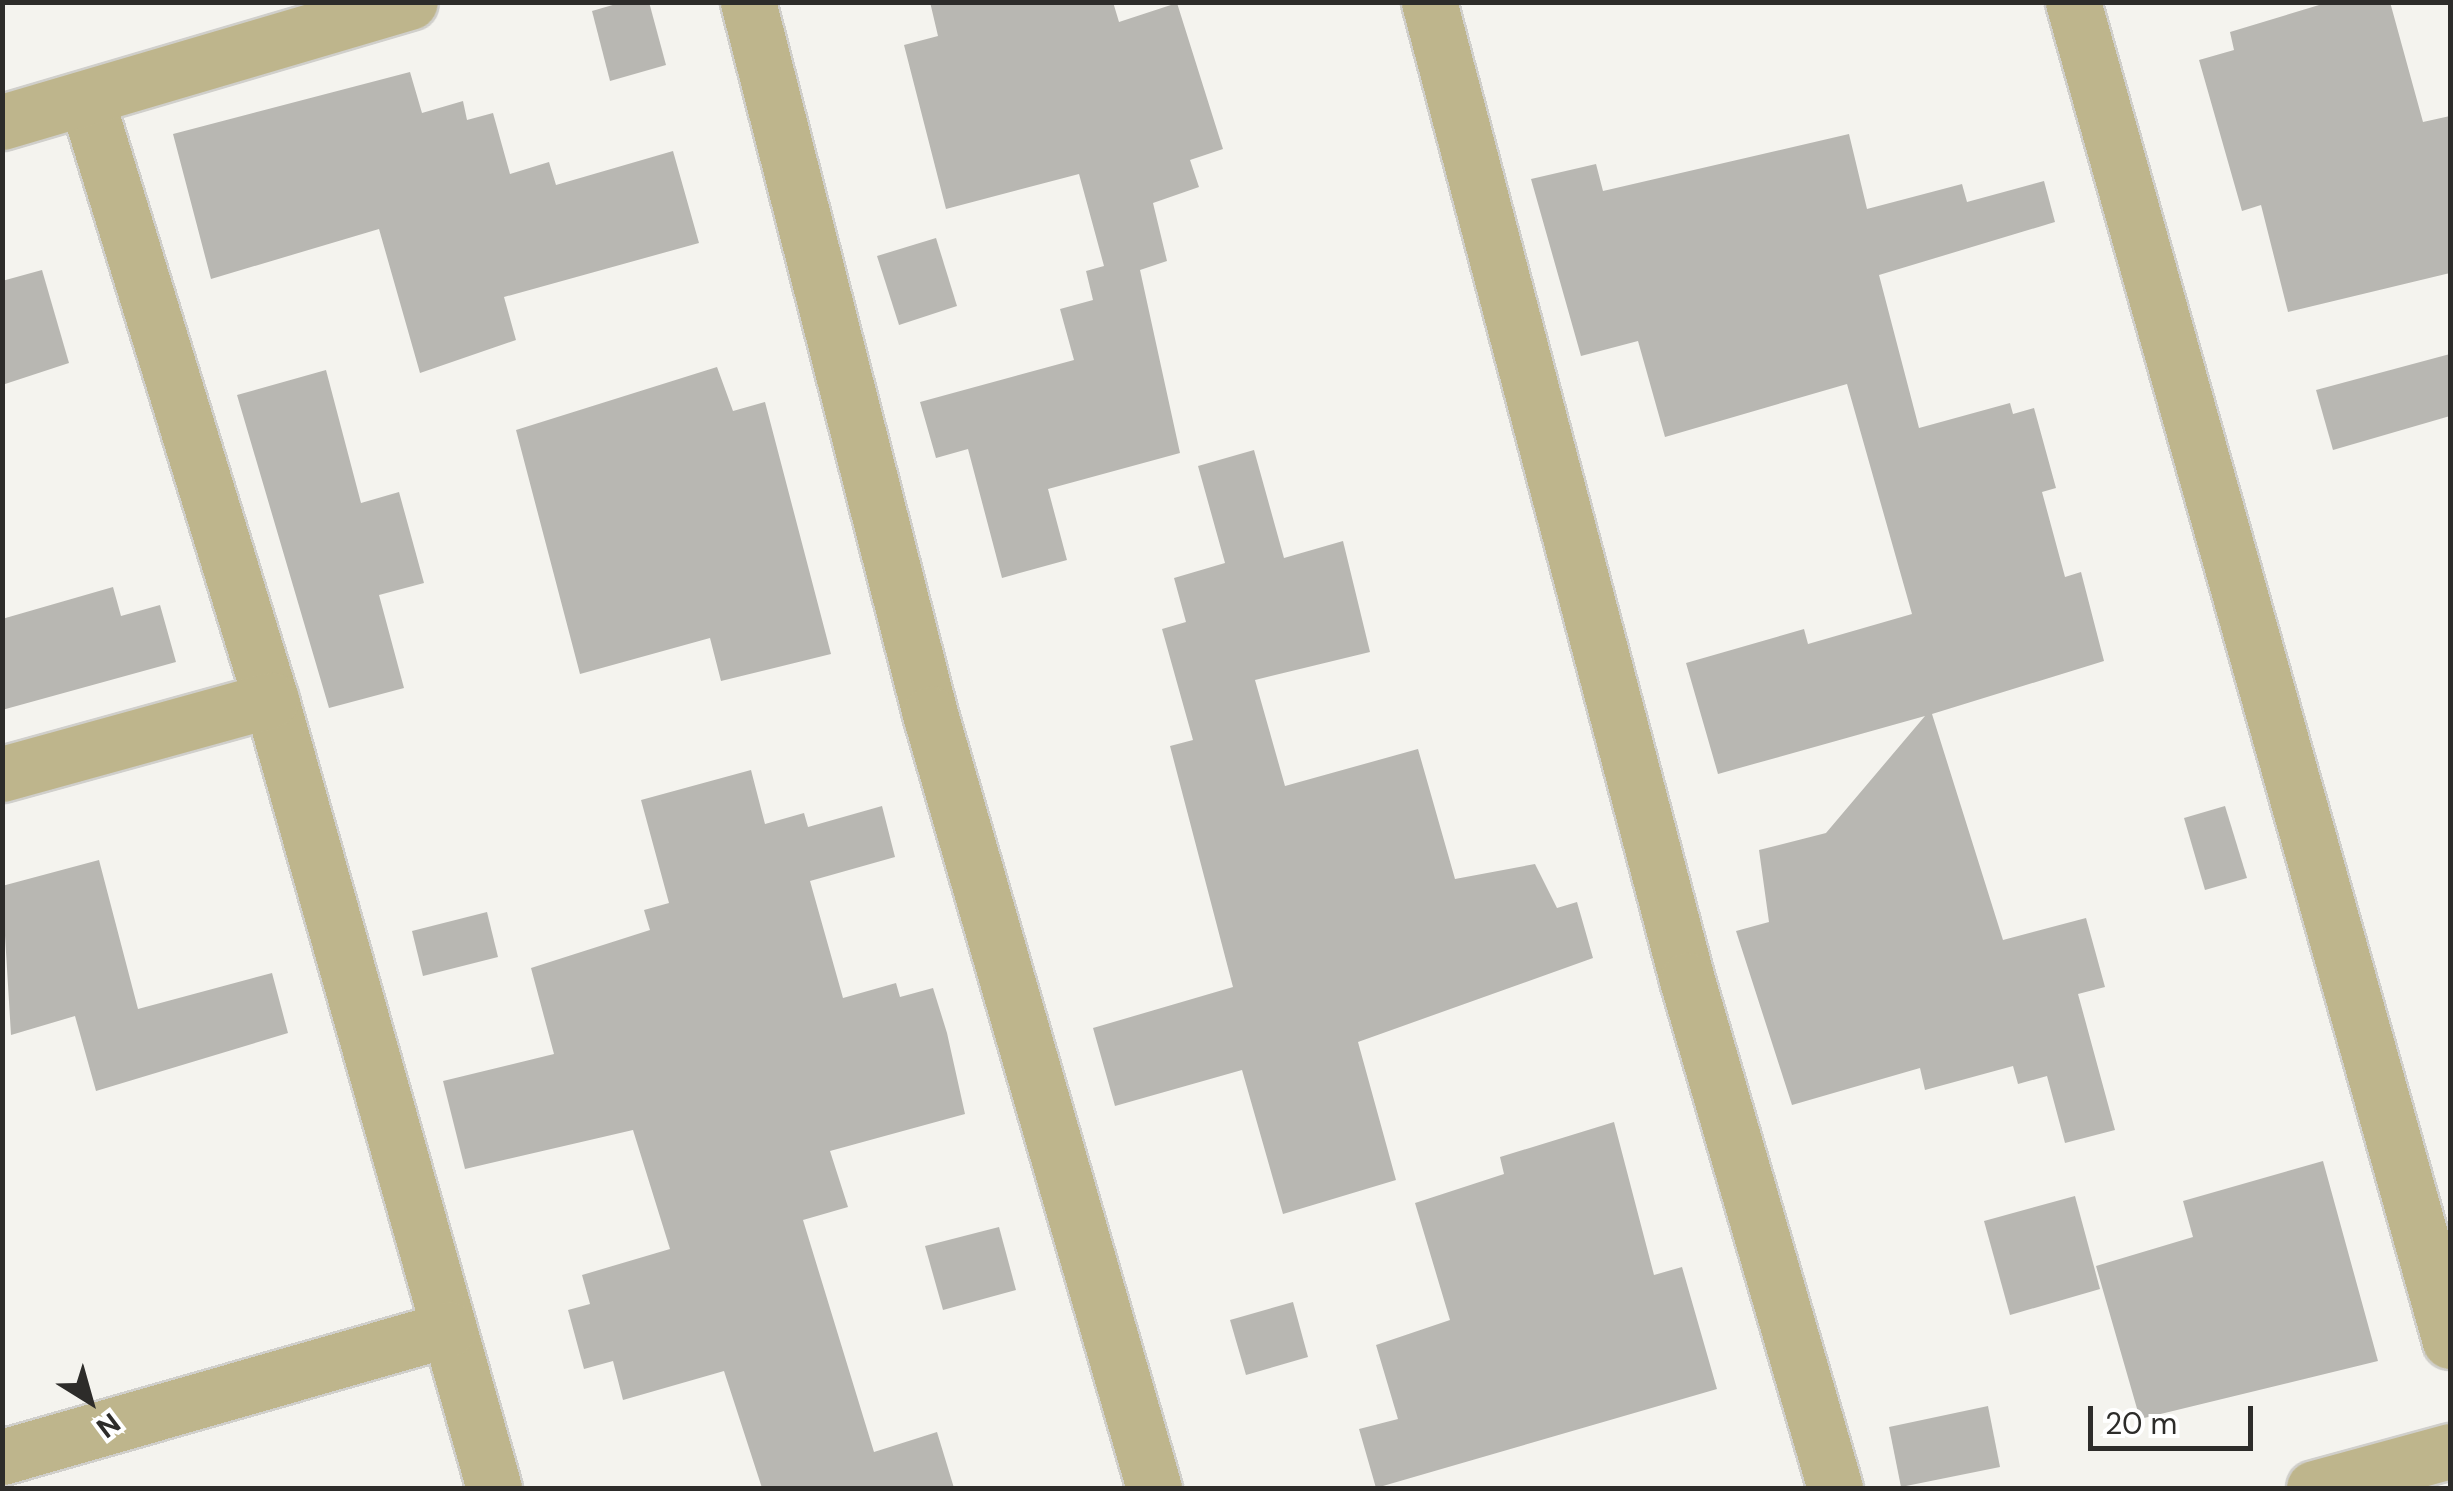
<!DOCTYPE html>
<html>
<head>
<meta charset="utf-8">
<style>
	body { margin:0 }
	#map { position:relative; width:2453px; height:1491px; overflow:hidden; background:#f4f3ee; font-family:"DM Sans",sans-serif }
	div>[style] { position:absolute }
	.building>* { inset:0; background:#b8b7b2 }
	.roads { filter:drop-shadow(2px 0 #d0cfcb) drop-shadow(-2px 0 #d0cfcb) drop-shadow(0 2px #d0cfcb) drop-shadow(0 -2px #d0cfcb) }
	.street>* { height:55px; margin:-27.5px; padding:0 27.5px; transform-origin:27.5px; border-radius:27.5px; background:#beb58c }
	span { translate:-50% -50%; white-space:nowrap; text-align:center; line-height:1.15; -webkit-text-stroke:9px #fff; paint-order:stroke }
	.frame { position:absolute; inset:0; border:5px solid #2d2c2a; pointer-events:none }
	.north { position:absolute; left:40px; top:1351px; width:100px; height:100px; -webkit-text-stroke:8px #fff; paint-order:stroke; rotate:143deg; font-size:28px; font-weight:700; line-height:40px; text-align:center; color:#2d2c2a }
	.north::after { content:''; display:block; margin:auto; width:35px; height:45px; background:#2d2c2a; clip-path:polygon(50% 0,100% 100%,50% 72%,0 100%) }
	.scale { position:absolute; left:2088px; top:1406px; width:165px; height:45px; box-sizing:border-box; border:5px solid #2d2c2a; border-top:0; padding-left:12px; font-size:30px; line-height:35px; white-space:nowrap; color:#2d2c2a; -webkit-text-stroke:8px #fff; paint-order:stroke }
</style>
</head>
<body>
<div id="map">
	<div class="building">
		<div style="clip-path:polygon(623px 2px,649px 2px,666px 65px,610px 81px,592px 11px)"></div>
		<div style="clip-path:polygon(930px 2px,1113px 2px,1119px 22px,1177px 3px,1223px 149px,1190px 160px,1199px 187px,1153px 203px,1167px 261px,1140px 270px,1180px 453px,1048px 489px,1067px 560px,1002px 578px,968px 449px,936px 458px,920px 402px,1074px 360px,1060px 309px,1093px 300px,1086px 271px,1104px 266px,1079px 174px,946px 209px,904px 45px,938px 36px)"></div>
		<div style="clip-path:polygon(2329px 2px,2390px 2px,2423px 122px,2450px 116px,2450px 273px,2288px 312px,2261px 205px,2242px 211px,2199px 60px,2234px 50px,2230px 32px)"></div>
		<div style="clip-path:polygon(410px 72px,422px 113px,463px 101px,467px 120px,493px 113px,510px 174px,549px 162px,556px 185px,673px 151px,699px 243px,504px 297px,516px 340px,420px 373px,379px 229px,211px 279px,173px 134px)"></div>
		<div style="clip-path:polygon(1849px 134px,1867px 209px,1962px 184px,1967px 202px,2044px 181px,2055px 222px,1879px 275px,1919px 428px,2010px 403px,2013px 414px,2034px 408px,2056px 488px,2042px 492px,2065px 577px,2081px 572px,2104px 661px,1932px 714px,2003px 940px,2086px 918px,2105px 987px,2078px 994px,2115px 1130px,2065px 1143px,2047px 1076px,2018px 1084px,2013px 1066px,1925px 1090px,1920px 1068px,1792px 1105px,1736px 931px,1769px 922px,1759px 850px,1826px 833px,1925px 716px,1718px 774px,1686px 663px,1804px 629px,1808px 644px,1912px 614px,1847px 384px,1665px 437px,1638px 341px,1581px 356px,1531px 179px,1596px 164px,1603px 191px)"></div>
		<div style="clip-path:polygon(936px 238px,957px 306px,899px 325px,877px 256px)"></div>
		<div style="clip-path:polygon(42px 270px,69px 363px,2px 385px,2px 281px)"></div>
		<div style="clip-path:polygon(2450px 354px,2450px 416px,2333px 450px,2316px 390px)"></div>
		<div style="clip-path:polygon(717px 367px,733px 411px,765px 402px,831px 654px,721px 681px,710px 638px,580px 674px,516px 430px)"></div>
		<div style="clip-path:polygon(326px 370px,361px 503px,399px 492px,424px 583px,379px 595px,404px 688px,329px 708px,237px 395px)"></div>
		<div style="clip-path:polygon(1254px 450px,1284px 558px,1343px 541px,1370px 652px,1255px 680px,1285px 786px,1418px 749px,1455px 879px,1535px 864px,1557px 908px,1577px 902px,1593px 958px,1358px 1042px,1396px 1180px,1283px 1214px,1242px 1070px,1115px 1106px,1093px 1028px,1233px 987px,1170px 746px,1193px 740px,1162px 629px,1186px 622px,1174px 578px,1225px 563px,1198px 466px)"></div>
		<div style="clip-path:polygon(113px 587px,121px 616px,160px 605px,176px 662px,2px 710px,2px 619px)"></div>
		<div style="clip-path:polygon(751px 770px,765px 824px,804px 813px,808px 827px,882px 806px,895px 857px,810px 881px,843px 998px,896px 983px,900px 997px,933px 988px,947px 1033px,965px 1114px,830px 1151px,848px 1207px,803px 1220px,874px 1452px,937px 1432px,954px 1488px,762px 1488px,724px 1371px,623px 1400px,613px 1361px,584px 1369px,568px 1310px,590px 1304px,582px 1275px,670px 1249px,633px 1130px,465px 1169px,443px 1081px,554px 1054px,531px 968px,650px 930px,644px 910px,669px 903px,641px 800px)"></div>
		<div style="clip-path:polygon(2225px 806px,2247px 878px,2205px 890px,2184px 818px)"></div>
		<div style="clip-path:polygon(99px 860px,138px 1009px,272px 973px,288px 1033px,96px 1091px,75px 1016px,11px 1035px,2px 886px)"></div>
		<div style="clip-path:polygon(487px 912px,498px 957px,423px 976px,412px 931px)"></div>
		<div style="clip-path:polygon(1614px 1122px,1654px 1275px,1682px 1267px,1717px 1389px,1376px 1488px,1359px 1429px,1398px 1419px,1376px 1345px,1450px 1320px,1415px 1203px,1504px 1174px,1500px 1157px)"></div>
		<div style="clip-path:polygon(2323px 1161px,2378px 1361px,2140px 1419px,2096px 1266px,2193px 1237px,2183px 1201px)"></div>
		<div style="clip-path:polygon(2075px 1196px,2100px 1289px,2010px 1315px,1984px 1221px)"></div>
		<div style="clip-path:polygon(999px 1227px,1016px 1290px,943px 1310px,925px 1246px)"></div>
		<div style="clip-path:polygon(1293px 1302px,1308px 1357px,1246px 1375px,1230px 1320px)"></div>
		<div style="clip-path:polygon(1988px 1406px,2000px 1467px,1901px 1487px,1889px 1427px)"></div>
	</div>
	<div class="roads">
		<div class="street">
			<div style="left:748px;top:2px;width:735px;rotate:75.66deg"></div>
			<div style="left:930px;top:714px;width:806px;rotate:73.86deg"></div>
			<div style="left:1429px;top:2px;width:1011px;rotate:75.22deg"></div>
			<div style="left:1687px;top:980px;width:529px;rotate:73.76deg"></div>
			<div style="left:2073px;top:2px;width:1391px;rotate:74.28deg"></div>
			<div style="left:86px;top:98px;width:630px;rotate:72.92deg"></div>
			<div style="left:271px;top:700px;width:819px;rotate:74.2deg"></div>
			<div style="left:2px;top:122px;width:425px;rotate:-16.4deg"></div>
			<div style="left:2px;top:774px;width:279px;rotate:-15.4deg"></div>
			<div style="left:2px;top:1457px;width:465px;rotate:-16deg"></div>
			<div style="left:2314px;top:1488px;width:141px;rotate:-15.2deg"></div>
		</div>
	</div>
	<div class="frame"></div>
	<div class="north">N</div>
	<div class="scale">20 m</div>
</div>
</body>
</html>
